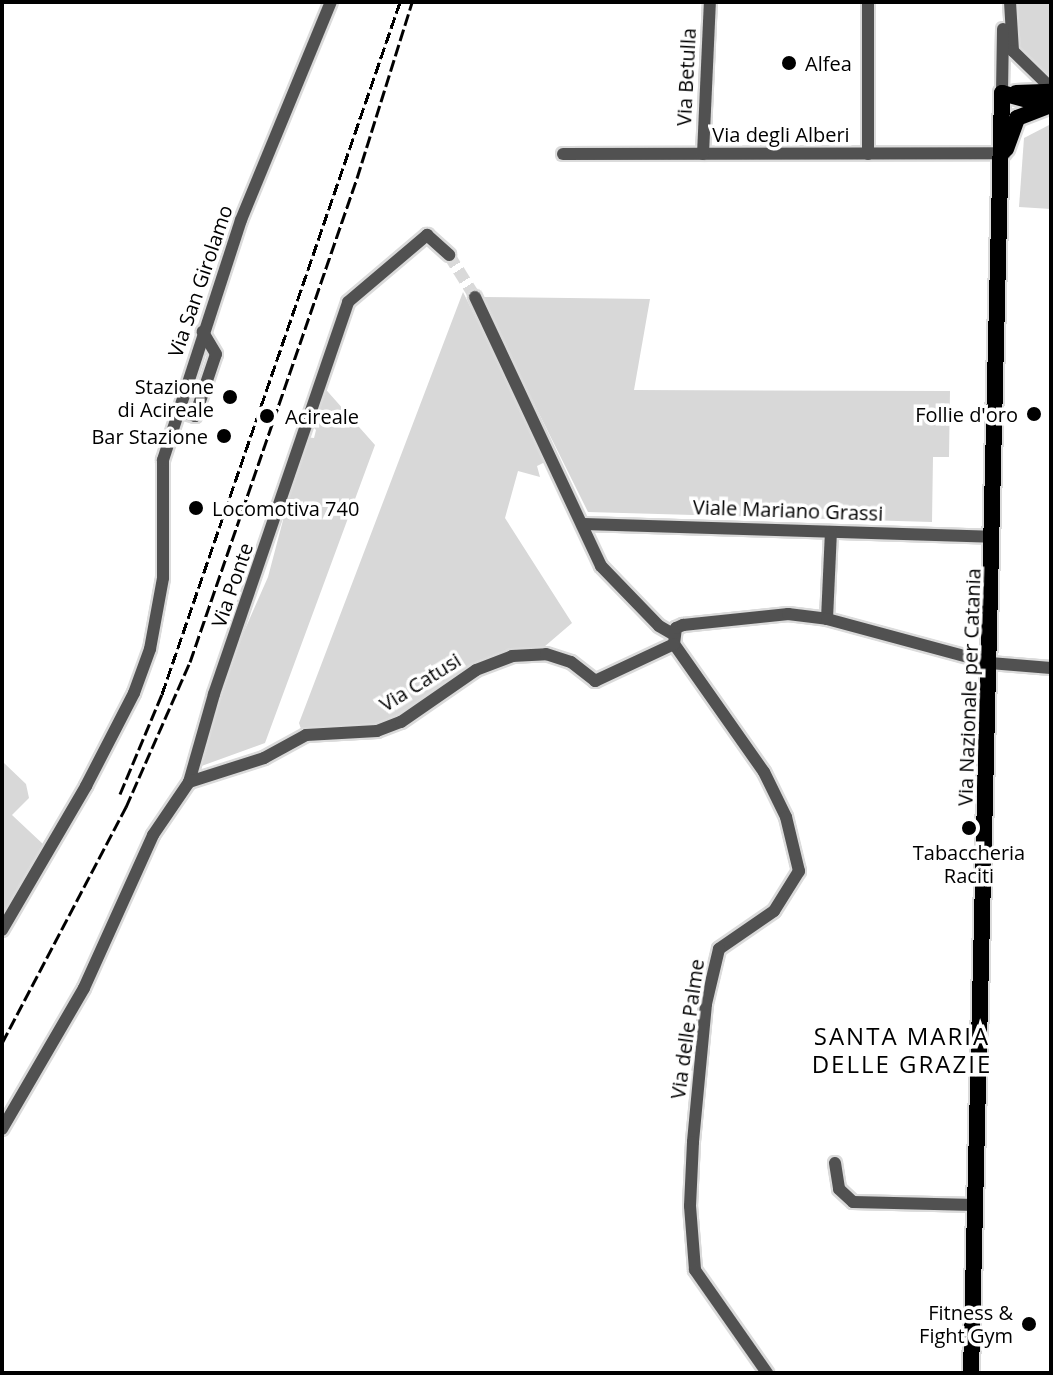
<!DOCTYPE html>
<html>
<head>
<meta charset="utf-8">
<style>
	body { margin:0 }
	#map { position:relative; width:1053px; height:1375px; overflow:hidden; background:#fff; font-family:"Open Sans",sans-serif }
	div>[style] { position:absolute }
	.green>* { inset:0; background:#d8d8d8 }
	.minor-tunnel>* { height:12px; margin-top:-6px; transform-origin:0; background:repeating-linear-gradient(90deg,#d9d9d9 0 12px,transparent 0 18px) }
	.roads { filter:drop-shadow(2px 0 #dbdbdb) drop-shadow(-2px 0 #dbdbdb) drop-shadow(0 2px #dbdbdb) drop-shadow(0 -2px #dbdbdb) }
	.minor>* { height:12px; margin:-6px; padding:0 6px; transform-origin:6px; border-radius:6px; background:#515151 }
	.major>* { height:16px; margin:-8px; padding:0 8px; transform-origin:8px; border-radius:8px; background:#000 }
	.rail>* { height:3px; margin-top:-1.5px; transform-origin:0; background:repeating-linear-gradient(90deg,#000 0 12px,transparent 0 16px) }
	.dots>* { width:22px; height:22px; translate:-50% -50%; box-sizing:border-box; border:4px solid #fff; border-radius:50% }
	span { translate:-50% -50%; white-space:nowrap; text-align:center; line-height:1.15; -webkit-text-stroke:7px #fff; paint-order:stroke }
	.poi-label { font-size:20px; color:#000 }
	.left { translate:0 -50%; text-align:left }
	.right { translate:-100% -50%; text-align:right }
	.street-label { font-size:20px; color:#000 }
	.quarter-label { font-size:24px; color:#000; letter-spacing:2px }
	.frame { position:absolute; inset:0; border:4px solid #000; pointer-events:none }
</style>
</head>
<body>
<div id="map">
	<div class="green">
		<div style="clip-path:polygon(1014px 2px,1051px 2px,1051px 81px,1020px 54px)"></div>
		<div style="clip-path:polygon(1051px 124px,1051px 209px,1019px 207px,1024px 138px)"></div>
		<div style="clip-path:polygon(463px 292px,547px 461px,537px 466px,540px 477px,518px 471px,505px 518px,572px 623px,544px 647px,510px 652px,387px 725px,302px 732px,299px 723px)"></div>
		<div style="clip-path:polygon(481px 297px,650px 299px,634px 390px,950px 391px,949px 457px,933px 457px,932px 522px,588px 512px)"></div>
		<div style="clip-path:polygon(321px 384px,375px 445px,265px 743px,196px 768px,216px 695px,268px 577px,305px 437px,314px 438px,316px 430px,308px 422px)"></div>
		<div style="clip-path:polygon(4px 763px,26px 784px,29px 798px,12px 815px,44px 845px,2px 916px)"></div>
	</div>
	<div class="minor-tunnel">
		<div style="left:449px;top:255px;width:49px;rotate:58.2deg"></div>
	</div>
	<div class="roads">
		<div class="minor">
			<div style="left:868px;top:2px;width:152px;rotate:90deg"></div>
			<div style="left:1010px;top:2px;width:49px;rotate:86.5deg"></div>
			<div style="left:1013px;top:51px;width:53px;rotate:44.2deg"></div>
			<div style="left:1002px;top:93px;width:64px;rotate:-89.1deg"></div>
			<div style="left:563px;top:154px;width:442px;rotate:-0.1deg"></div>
			<div style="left:703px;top:154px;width:152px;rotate:-87.4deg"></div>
			<div style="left:475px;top:297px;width:297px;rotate:64.9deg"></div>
			<div style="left:601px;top:566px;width:83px;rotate:46deg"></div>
			<div style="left:659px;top:626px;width:16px;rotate:30deg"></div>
			<div style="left:178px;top:411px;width:18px;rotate:16deg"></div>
			<div style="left:195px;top:416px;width:65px;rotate:-71.3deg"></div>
			<div style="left:216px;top:354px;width:26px;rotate:-121deg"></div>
			<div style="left:582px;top:524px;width:411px;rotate:1.8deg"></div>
			<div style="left:827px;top:619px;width:87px;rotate:-87.4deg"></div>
			<div style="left:674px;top:644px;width:156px;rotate:54.9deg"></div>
			<div style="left:764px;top:772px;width:50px;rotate:63.9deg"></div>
			<div style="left:786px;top:817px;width:56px;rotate:76.5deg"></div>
			<div style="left:799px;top:871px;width:47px;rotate:122deg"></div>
			<div style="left:774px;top:911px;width:67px;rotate:145.4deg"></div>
			<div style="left:719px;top:949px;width:57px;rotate:103.3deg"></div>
			<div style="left:706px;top:1004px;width:139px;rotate:95.4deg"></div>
			<div style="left:693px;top:1142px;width:64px;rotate:92.7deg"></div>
			<div style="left:690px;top:1206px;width:64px;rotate:85.5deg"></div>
			<div style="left:695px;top:1270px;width:126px;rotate:55deg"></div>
			<div style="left:674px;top:644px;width:16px;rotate:-83deg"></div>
			<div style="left:676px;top:628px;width:8px;rotate:-23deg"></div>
			<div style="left:683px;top:625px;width:106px;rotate:-6deg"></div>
			<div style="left:788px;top:614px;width:39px;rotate:7deg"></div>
			<div style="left:827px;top:619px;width:169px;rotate:15.1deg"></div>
			<div style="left:990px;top:663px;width:61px;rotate:4.7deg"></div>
			<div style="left:189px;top:782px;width:91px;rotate:-74.1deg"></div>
			<div style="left:214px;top:694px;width:414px;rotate:-71.1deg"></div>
			<div style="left:348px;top:302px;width:104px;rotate:-40.3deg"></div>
			<div style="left:427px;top:235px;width:30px;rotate:42deg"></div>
			<div style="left:2px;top:930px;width:167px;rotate:-59.7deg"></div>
			<div style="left:86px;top:786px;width:105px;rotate:-62.7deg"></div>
			<div style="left:134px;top:693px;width:47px;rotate:-70deg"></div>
			<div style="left:150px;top:649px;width:72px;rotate:-79.6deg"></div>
			<div style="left:163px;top:578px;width:118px;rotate:-90deg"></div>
			<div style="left:163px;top:460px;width:252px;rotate:-72deg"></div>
			<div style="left:241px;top:220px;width:236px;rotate:-67.6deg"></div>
			<div style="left:2px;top:1129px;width:163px;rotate:-59.8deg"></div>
			<div style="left:84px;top:988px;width:168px;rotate:-65.7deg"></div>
			<div style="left:153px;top:835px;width:64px;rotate:-55.8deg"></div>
			<div style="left:189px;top:782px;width:79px;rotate:-17.7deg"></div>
			<div style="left:264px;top:758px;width:48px;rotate:-28.7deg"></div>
			<div style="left:306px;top:735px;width:71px;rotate:-3.2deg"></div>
			<div style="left:377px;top:731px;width:26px;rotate:-21deg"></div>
			<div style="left:401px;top:722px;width:91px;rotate:-34.7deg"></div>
			<div style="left:476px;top:670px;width:39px;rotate:-21deg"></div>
			<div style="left:512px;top:656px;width:34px;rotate:-3deg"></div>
			<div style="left:546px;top:654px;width:26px;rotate:18deg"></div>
			<div style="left:571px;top:662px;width:31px;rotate:38deg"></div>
			<div style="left:595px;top:681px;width:87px;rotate:-25.1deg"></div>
			<div style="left:835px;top:1163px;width:26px;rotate:81deg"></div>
			<div style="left:839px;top:1189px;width:19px;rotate:43deg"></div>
			<div style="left:853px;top:1202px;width:122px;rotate:1.4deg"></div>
		</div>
		<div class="major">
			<div style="left:1002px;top:93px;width:41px;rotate:15.4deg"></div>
			<div style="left:1016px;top:93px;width:35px;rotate:-2deg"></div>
			<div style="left:1006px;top:149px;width:33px;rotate:-70deg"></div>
			<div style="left:1017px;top:118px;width:36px;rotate:-21deg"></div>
			<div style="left:971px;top:1373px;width:1280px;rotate:-88.61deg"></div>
		</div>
	</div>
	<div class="rail">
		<div style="left:120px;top:794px;width:108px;rotate:-67.2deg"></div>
		<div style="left:162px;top:694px;width:732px;rotate:-71.02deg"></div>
		<div style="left:2px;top:1043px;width:267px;rotate:-62.3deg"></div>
		<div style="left:126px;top:807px;width:158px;rotate:-66.2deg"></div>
		<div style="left:190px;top:662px;width:512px;rotate:-70.96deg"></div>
		<div style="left:357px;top:178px;width:184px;rotate:-72.6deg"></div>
	</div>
	<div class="dots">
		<div style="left:789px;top:63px;background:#000"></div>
		<div style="left:230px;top:397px;background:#000"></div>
		<div style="left:1034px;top:414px;background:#000"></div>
		<div style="left:267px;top:416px;background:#000"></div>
		<div style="left:224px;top:436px;background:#000"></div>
		<div style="left:196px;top:508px;background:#000"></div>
		<div style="left:969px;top:828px;background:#000"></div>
		<div style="left:1029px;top:1324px;background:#000"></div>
	</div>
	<div class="poi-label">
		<span class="left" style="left:805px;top:63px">Alfea</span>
		<span class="right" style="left:214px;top:398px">Stazione<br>di Acireale</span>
		<span class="right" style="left:1018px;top:414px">Follie d'oro</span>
		<span class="left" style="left:285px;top:416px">Acireale</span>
		<span class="right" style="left:208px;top:436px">Bar Stazione</span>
		<span class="left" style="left:212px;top:508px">Locomotiva 740</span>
		<span style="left:969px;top:864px">Tabaccheria<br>Raciti</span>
		<span class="right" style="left:1013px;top:1324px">Fitness &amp;<br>Fight Gym</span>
	</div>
	<div class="street-label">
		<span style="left:686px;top:77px;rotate:-87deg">Via Betulla</span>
		<span style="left:781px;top:134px">Via degli Alberi</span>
		<span style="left:200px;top:281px;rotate:-71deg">Via San Girolamo</span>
		<span style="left:788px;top:510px;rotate:2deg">Viale Mariano Grassi</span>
		<span style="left:232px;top:585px;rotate:-71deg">Via Ponte</span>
		<span style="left:420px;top:682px;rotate:-32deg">Via Catusi</span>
		<span style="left:969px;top:687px;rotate:-88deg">Via Nazionale per Catania</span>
		<span style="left:687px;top:1029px;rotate:-82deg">Via delle Palme</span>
	</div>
	<div class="quarter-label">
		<span style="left:902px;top:1050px">SANTA MARIA<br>DELLE GRAZIE</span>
	</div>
	<div class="frame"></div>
</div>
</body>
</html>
